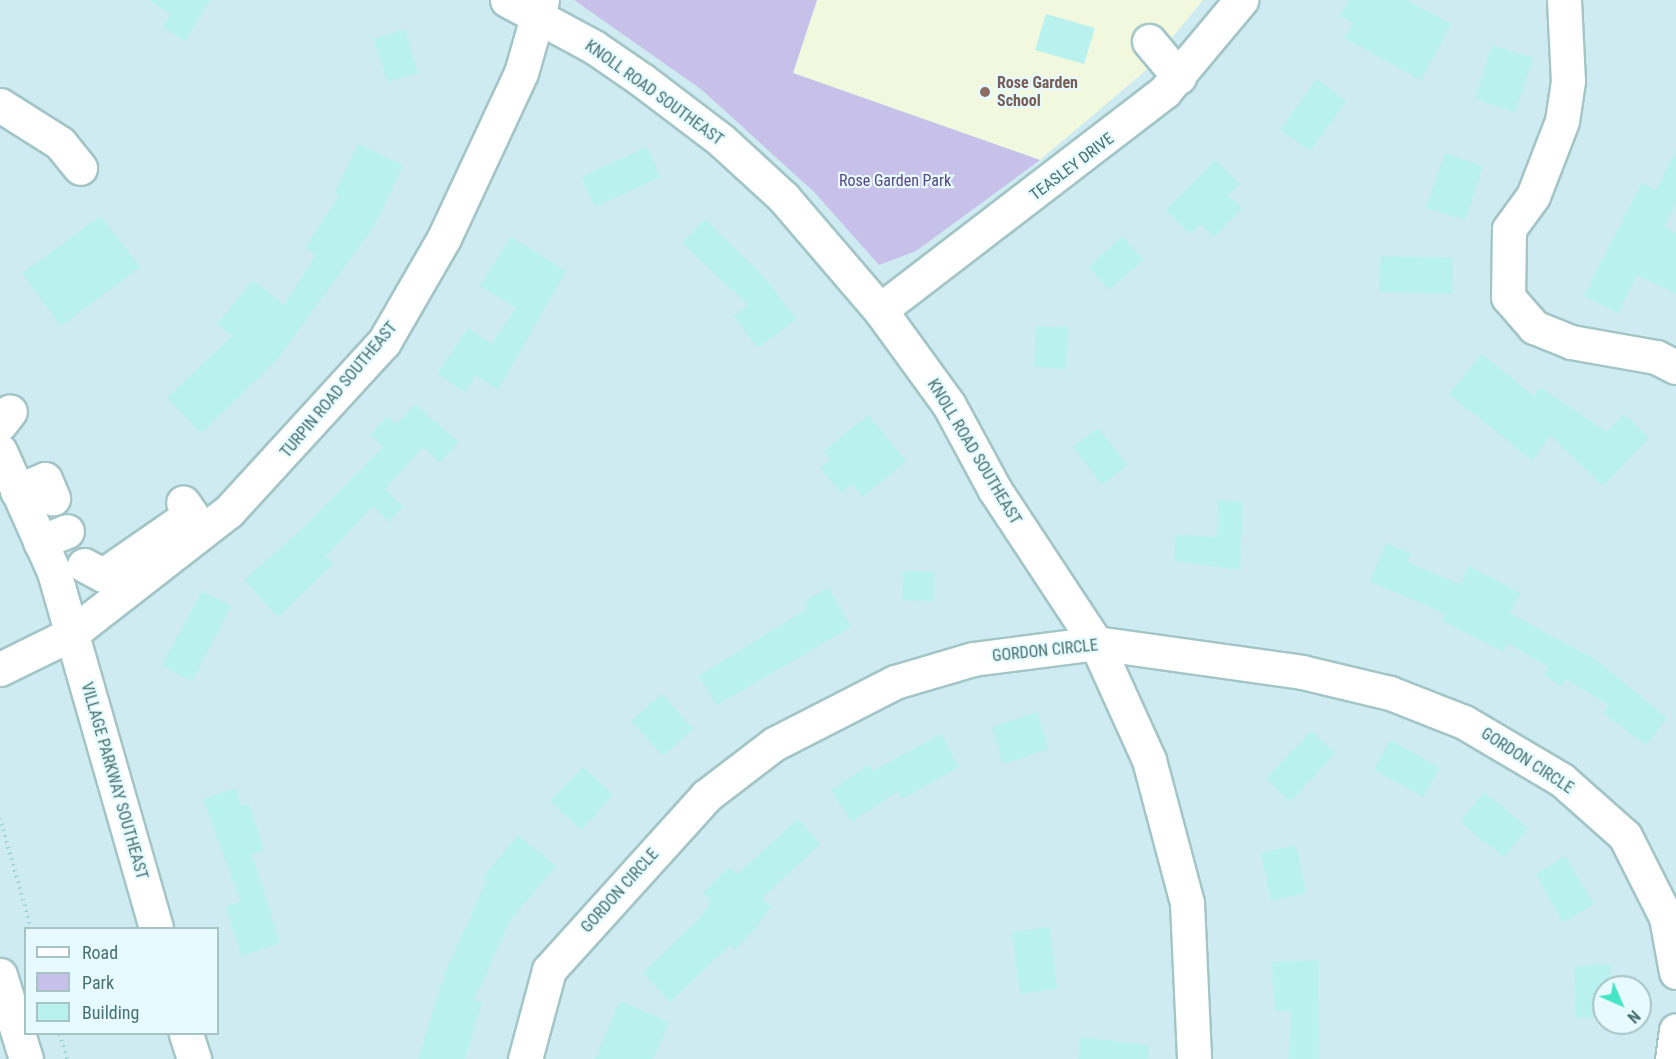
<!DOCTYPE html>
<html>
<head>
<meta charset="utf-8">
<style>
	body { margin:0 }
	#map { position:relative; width:1676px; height:1059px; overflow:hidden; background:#e1f7fc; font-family:"Roboto Condensed",sans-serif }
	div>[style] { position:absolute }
	.residential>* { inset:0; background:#cdebf0 }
	.education>* { inset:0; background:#f2f8de }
	.green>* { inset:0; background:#c7c0e9 }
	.building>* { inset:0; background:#b9f1ef }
	.path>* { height:4px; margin-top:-2px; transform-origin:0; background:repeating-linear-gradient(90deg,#9cd5d3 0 1.5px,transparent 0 6px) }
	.roads { filter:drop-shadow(2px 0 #a3c5c6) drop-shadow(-2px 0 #a3c5c6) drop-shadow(0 2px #a3c5c6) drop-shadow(0 -2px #a3c5c6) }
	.minor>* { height:33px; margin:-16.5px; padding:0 16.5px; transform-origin:16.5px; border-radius:16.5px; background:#fff }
	.dots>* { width:16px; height:16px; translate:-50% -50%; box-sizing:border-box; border:3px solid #e6faff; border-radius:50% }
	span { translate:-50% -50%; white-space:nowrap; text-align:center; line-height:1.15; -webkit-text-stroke:4.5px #e6faff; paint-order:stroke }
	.education-label { font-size:16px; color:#785e54; font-weight:700 }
	.left { translate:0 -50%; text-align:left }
	.street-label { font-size:16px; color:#48726f }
	.park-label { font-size:16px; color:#574684 }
	.legend { position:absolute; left:24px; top:927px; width:195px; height:108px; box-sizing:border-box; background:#e6faff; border:2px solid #a7c4c5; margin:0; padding:8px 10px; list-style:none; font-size:18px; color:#48726f }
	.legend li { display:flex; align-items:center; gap:12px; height:30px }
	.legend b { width:30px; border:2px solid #a7c4c5 }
	.north { position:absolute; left:1592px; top:975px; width:60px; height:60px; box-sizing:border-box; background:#e6faff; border:2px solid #a7c4c5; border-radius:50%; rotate:135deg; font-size:16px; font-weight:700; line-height:24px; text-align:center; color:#48726f }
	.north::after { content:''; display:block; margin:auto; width:21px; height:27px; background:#46e5c5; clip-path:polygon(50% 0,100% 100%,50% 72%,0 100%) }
</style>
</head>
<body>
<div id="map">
	<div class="residential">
		<div style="clip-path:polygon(evenodd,0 0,574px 0,702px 90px,814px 192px,879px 265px,793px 73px,817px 0,1676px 0,1676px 1059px,0 1059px,0 0,26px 928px,218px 928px,218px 1034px,26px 1034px,26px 928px,0 0,1604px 987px,1640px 987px,1640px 1023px,1604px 1023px,1604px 987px)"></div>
	</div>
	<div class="education">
		<div style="clip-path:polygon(817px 0,1203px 0,1145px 71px,1040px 160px,793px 73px)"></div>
	</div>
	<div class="green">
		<div style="clip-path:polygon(574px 0,817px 0,793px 73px,1040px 160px,916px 251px,879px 265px,814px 192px,702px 90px)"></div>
	</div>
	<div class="building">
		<div style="clip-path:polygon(148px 0,210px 0,185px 41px,162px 27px,171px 14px)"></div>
		<div style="clip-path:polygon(1349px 0,1407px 0,1451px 24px,1421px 80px,1344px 38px,1353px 23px,1340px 16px)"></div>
		<div style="clip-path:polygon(1046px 14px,1095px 28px,1084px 64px,1035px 50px)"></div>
		<div style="clip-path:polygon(405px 29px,418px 73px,387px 82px,374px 39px)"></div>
		<div style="clip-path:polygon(1492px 45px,1533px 58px,1515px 112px,1475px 99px)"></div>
		<div style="clip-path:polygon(1317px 79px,1346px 101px,1310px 151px,1280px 130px)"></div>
		<div style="clip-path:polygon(358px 144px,403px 165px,375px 225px,275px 362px,201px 433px,167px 398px,232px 336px,217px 324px,253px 280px,284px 305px,316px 255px,305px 248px,339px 196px,334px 194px)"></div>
		<div style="clip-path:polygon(647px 147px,660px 177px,595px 207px,581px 177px)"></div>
		<div style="clip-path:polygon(1676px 151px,1676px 203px,1664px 227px,1676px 233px,1676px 294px,1637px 275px,1618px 313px,1584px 296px,1641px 183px,1656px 190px)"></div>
		<div style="clip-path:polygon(1445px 153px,1483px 166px,1465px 220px,1426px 208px)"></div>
		<div style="clip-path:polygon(1215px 160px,1240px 184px,1228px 195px,1242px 208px,1214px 237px,1200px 224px,1190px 234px,1166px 210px)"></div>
		<div style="clip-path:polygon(101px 216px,140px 267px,61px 326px,22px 273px)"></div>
		<div style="clip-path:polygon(705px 219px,765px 278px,796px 319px,758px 348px,734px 316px,748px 305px,682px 243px)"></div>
		<div style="clip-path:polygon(1122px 236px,1143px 260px,1109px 290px,1089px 267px)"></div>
		<div style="clip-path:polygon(511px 237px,566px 271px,498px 390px,476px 375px,465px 392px,437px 374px,468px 328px,492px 344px,516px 308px,480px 286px)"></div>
		<div style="clip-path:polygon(1381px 256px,1453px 258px,1452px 294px,1379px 292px)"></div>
		<div style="clip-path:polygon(1036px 326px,1068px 327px,1066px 369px,1034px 367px)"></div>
		<div style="clip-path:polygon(1482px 354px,1534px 396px,1540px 387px,1607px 432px,1624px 414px,1649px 438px,1603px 486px,1550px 435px,1533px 461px,1449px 394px)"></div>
		<div style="clip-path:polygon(415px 404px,458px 442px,440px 463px,423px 447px,385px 489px,403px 507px,389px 522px,373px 506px,326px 556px,333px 564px,278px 617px,244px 580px,301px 530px,383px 447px,370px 435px,388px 416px,397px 424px)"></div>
		<div style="clip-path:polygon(868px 415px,906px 461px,863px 497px,852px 484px,841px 493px,820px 468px,831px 459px,824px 451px)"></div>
		<div style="clip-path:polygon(1098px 428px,1127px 465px,1102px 485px,1073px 447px)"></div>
		<div style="clip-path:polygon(1218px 500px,1243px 502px,1240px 570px,1174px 561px,1175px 535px,1217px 537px)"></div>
		<div style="clip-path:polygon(1386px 543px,1411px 554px,1407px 562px,1460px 584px,1469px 566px,1520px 593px,1510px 613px,1596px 660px,1667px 718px,1646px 745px,1603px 713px,1609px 705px,1566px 679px,1561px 686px,1544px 675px,1548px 667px,1508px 643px,1503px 652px,1441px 620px,1445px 613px,1370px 582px)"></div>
		<div style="clip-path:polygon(903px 571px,934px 572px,933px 601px,902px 600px)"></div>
		<div style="clip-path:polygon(829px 588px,851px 627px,717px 705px,699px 676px,808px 608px,804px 601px)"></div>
		<div style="clip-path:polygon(202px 591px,231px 606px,192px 681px,162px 665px)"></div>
		<div style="clip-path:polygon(662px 694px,693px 729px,663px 756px,631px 721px)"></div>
		<div style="clip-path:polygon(1037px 712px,1048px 749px,1003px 764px,992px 727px)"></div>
		<div style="clip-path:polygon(1311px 731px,1335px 753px,1290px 802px,1266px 779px)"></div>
		<div style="clip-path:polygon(941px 734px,959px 767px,902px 799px,898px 791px,851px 822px,831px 790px,869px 765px,873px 771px)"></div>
		<div style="clip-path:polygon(1390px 740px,1440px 768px,1423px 797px,1374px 770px)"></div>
		<div style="clip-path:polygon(583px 767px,613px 795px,581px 830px,550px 801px)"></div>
		<div style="clip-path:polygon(236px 788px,241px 806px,249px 804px,264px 850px,252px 854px,280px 943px,242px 956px,226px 907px,241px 902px,203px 799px)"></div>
		<div style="clip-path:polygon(1484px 792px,1528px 828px,1504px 857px,1460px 822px)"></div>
		<div style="clip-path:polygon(798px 819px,820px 844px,762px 898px,771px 907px,753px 931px,735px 950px,730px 945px,670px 1002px,643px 973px,701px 917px,711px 900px,703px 893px,729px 867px,737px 874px)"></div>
		<div style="clip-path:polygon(518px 835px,556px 866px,511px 919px,474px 1000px,482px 1002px,465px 1059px,418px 1059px,446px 970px,487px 880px,483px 877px)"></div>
		<div style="clip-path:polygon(1296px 845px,1306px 893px,1271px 901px,1261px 853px)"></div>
		<div style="clip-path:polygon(1565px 856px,1594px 904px,1563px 923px,1536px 874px)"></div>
		<div style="clip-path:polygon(1050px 927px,1057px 989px,1020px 994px,1012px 932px)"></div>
		<div style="clip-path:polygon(1318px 960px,1319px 1059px,1289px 1059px,1291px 1010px,1275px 1011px,1272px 962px)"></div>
		<div style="clip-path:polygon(1611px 964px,1604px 1017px,1576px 1018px,1574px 966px)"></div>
		<div style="clip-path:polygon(620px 1001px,669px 1022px,653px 1059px,595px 1059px)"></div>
		<div style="clip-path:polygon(1081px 1037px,1149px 1045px,1148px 1059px,1078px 1059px)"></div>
	</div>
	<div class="path">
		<div style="left:0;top:818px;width:114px;rotate:74.3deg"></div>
		<div style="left:60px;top:1034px;width:26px;rotate:74deg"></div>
	</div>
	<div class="roads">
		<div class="minor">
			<div style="left:507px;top:0;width:99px;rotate:28.4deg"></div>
			<div style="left:594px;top:47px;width:58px;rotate:34.5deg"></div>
			<div style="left:642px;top:80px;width:99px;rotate:37.2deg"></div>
			<div style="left:721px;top:140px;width:86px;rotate:42.6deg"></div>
			<div style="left:784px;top:198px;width:148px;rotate:49.4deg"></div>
			<div style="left:880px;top:310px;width:117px;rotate:54deg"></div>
			<div style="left:949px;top:405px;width:97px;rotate:61.6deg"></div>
			<div style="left:995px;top:490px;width:183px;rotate:56.6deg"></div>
			<div style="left:1096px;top:643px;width:128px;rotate:65.6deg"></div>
			<div style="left:1149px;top:760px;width:148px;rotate:75.1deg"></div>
			<div style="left:1187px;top:903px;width:156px;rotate:87.4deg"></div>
			<div style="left:1564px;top:0;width:81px;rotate:87.2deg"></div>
			<div style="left:1568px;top:81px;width:40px;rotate:98.5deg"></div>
			<div style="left:1562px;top:121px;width:80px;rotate:111.1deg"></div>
			<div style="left:1533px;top:196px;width:41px;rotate:126deg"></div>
			<div style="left:1509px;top:229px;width:68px;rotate:90.8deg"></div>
			<div style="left:1508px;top:297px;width:40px;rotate:49deg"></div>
			<div style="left:1534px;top:327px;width:40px;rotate:22deg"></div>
			<div style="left:1571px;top:342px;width:86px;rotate:10deg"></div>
			<div style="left:1656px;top:357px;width:22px;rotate:27deg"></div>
			<div style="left:1149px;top:41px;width:47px;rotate:50.2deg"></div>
			<div style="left:0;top:105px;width:71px;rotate:32.3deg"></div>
			<div style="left:60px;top:143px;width:32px;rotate:51deg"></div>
			<div style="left:880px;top:310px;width:359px;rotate:-37.5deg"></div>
			<div style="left:1165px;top:91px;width:119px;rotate:-50.1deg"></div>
			<div style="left:0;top:424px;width:16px;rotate:-52deg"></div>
			<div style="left:0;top:451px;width:133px;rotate:65.9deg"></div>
			<div style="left:54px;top:572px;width:370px;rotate:74deg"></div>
			<div style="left:17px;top:491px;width:30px;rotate:-23deg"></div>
			<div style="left:45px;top:479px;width:21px;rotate:67deg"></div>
			<div style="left:40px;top:542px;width:29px;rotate:-22deg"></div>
			<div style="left:84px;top:565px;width:21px;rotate:28deg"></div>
			<div style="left:103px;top:575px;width:107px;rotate:-34.7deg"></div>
			<div style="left:191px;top:514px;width:14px;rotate:-124deg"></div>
			<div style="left:0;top:669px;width:79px;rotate:-26.2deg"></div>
			<div style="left:71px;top:634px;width:200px;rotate:-37.9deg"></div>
			<div style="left:229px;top:511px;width:229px;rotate:-47.5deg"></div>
			<div style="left:384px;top:342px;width:120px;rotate:-60deg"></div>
			<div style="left:444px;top:238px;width:182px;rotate:-65deg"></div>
			<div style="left:521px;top:73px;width:76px;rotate:-74deg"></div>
			<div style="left:0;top:975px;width:88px;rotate:72.8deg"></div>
			<div style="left:186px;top:1034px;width:26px;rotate:72deg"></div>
			<div style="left:525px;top:1059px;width:92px;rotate:-74.9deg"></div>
			<div style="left:549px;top:970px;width:234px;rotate:-47.9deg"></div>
			<div style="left:706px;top:796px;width:86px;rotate:-37.4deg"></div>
			<div style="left:774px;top:744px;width:136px;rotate:-27.1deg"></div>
			<div style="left:895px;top:682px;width:81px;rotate:-16.4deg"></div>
			<div style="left:973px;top:659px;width:124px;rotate:-7.4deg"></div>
			<div style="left:1096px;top:643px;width:208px;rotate:8deg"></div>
			<div style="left:1302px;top:672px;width:90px;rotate:13.4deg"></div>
			<div style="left:1390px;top:693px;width:79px;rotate:21.4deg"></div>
			<div style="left:1464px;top:722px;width:114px;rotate:30.6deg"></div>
			<div style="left:1562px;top:780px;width:84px;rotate:41.6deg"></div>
			<div style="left:1625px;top:836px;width:91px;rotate:63.2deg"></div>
			<div style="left:1666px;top:917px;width:56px;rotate:79.7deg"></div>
			<div style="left:1672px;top:1059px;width:29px;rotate:-82deg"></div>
		</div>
	</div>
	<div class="dots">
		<div style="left:985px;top:92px;background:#8d6e63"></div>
	</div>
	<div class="education-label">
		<span class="left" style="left:997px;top:92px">Rose Garden<br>School</span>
	</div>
	<div class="street-label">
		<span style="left:654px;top:93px;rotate:36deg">KNOLL ROAD SOUTHEAST</span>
		<span style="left:1072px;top:167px;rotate:-37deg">TEASLEY DRIVE</span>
		<span style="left:339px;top:390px;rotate:-50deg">TURPIN ROAD SOUTHEAST</span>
		<span style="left:974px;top:452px;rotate:59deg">KNOLL ROAD SOUTHEAST</span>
		<span style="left:1045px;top:651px;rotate:-6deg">GORDON CIRCLE</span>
		<span style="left:1527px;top:761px;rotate:33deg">GORDON CIRCLE</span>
		<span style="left:114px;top:781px;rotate:74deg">VILLAGE PARKWAY SOUTHEAST</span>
		<span style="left:620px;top:891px;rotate:-48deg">GORDON CIRCLE</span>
	</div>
	<div class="park-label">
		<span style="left:895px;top:181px">Rose Garden Park</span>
	</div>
	<ul class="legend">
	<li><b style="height:8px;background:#fff"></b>Road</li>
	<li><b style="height:16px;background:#c7c0e9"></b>Park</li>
	<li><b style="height:16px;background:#b9f1ef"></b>Building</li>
	</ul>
	<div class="north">N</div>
</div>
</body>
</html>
